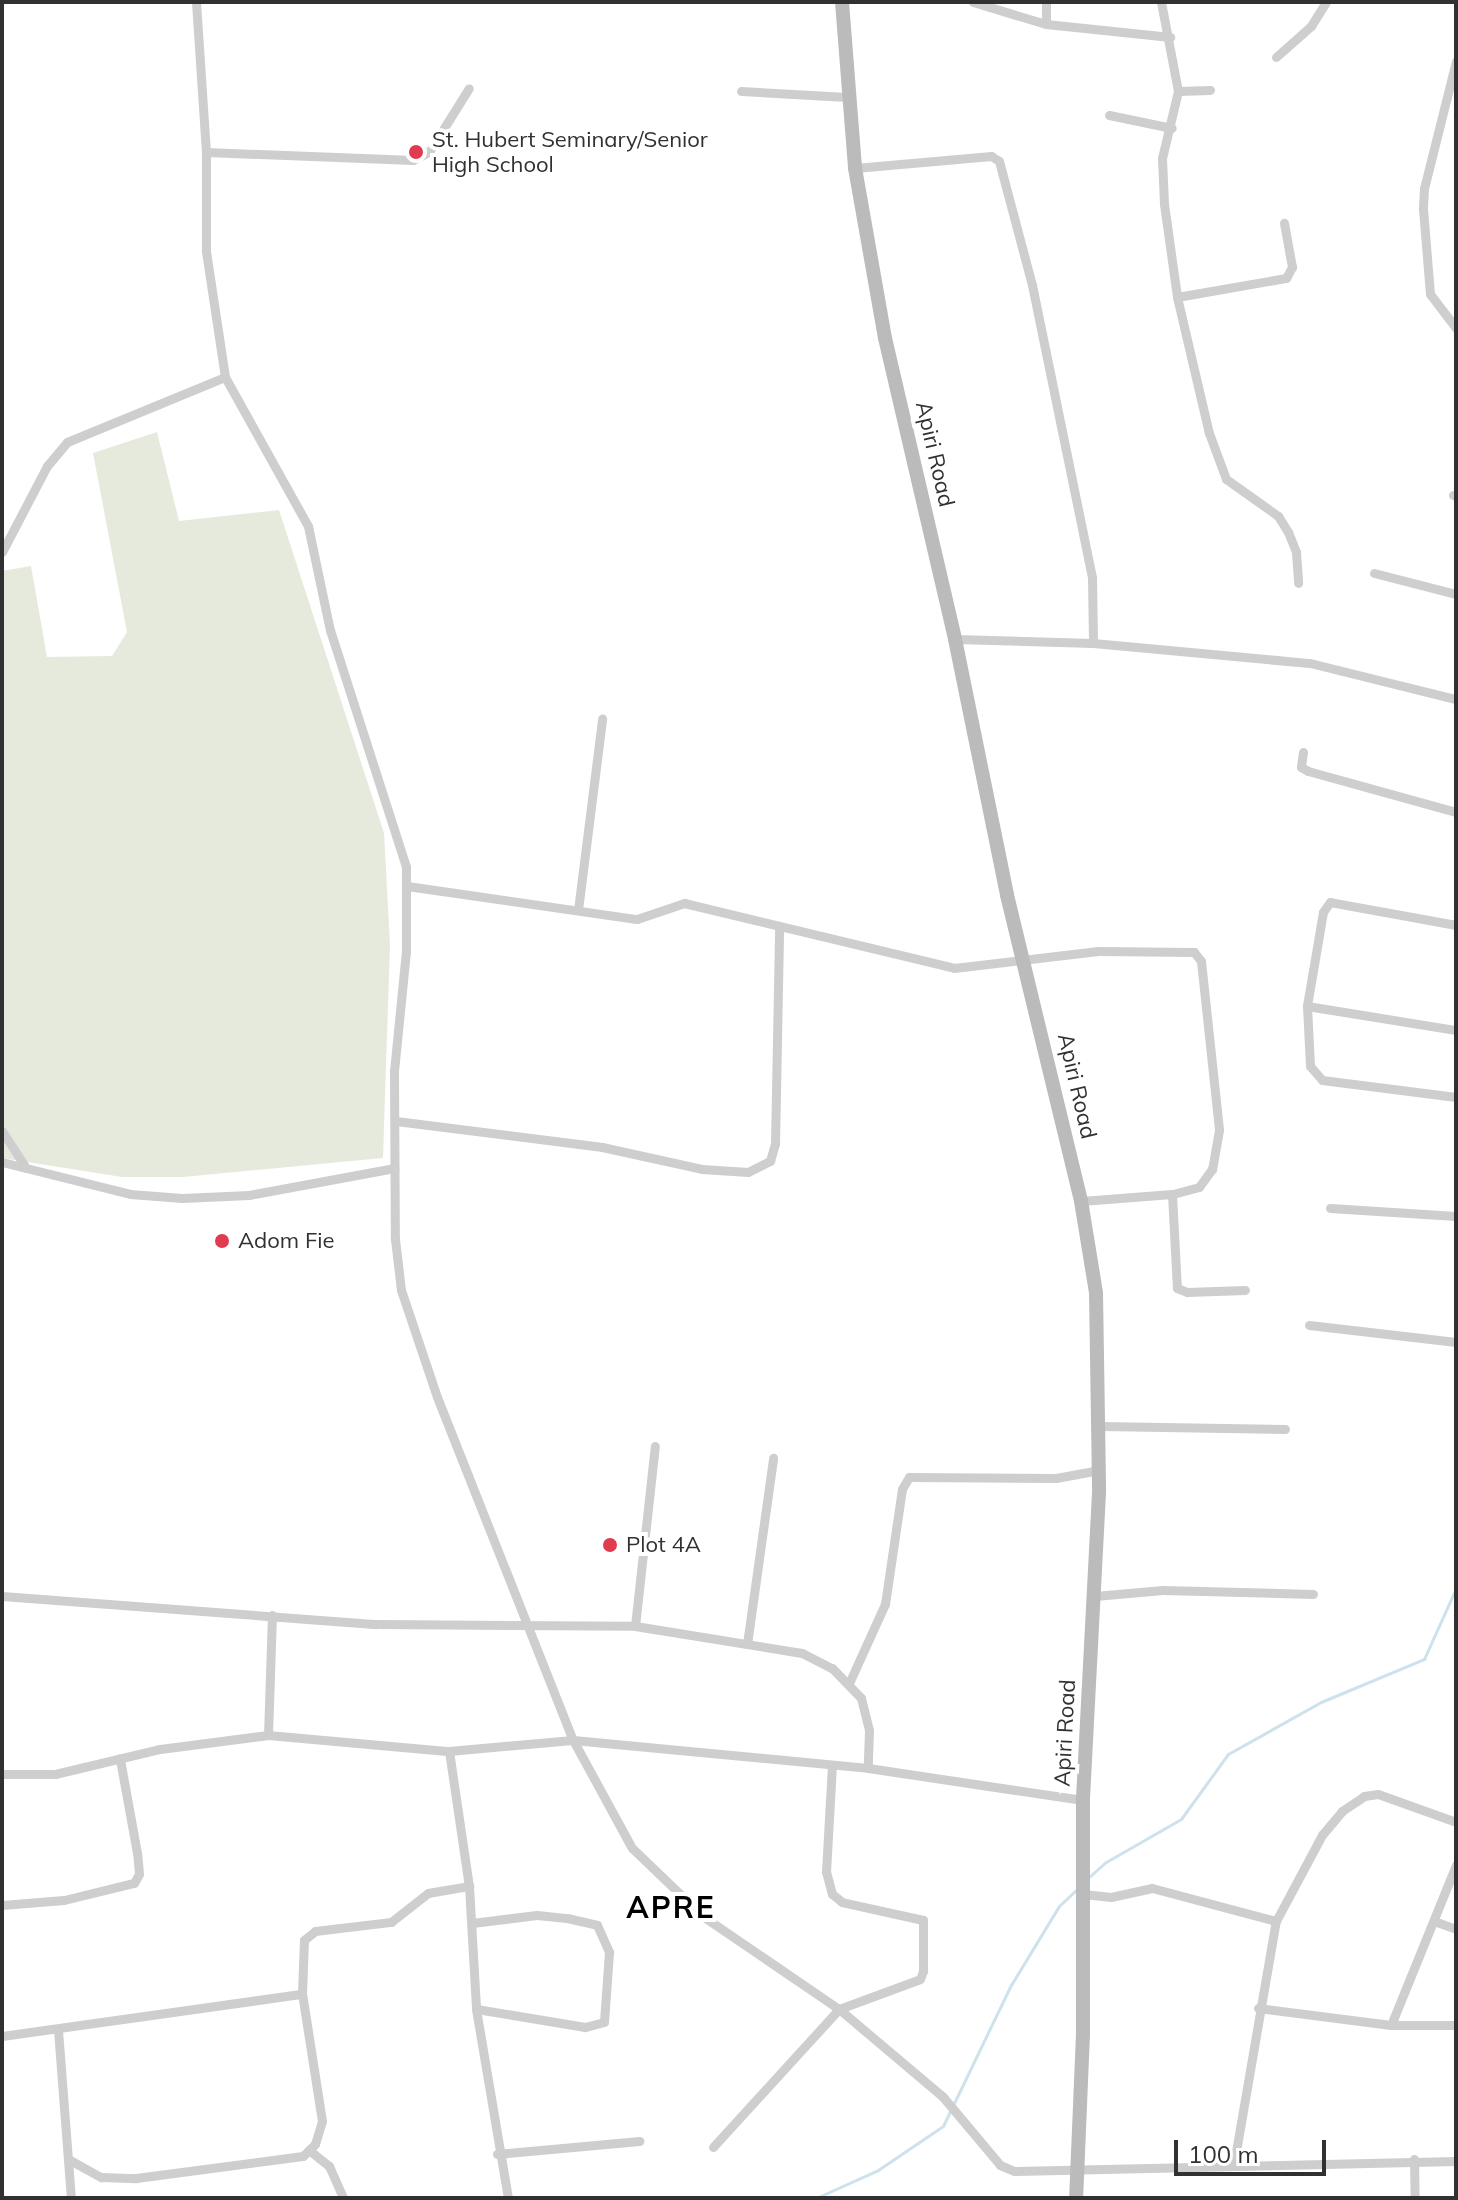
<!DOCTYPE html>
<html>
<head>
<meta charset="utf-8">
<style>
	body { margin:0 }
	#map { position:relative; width:1458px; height:2200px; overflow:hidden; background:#fff; font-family:Mulish,sans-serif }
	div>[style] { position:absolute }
	.green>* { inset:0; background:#e5eadd }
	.stream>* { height:3px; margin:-1.5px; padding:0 1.5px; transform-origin:1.5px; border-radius:1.5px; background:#cde2ec }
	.street>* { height:9px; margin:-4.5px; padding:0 4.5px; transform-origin:4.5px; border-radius:4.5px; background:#cecece }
	.secondary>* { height:14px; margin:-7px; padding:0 7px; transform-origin:7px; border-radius:7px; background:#bbb }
	.dots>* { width:22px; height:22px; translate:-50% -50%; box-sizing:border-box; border:4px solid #fff; border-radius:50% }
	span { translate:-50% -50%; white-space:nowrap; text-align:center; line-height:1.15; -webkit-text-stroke:8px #fff; paint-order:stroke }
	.poi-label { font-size:22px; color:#313131 }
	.left { translate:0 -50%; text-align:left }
	.street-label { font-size:22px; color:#313131 }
	.district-label { font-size:30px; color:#000; font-weight:700; letter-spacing:2px }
	.frame { position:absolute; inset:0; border:4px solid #313131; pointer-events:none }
	.scale { position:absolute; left:1174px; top:2140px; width:152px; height:36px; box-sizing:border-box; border:4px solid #313131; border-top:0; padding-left:10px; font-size:24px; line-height:28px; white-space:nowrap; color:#313131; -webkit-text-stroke:6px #fff; paint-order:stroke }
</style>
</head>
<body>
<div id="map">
	<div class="green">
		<div style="clip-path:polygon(157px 432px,179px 521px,279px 510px,384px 833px,390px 945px,383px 1158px,183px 1177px,122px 1177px,2px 1158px,2px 571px,31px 566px,47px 657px,112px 656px,127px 632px,93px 453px)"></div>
	</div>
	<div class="stream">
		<div style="left:1088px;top:1878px;width:24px;rotate:-42deg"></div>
		<div style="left:1106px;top:1862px;width:86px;rotate:-29.8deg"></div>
		<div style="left:1181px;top:1819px;width:80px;rotate:-54.1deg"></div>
		<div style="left:1228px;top:1754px;width:107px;rotate:-29.2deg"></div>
		<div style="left:1321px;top:1702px;width:112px;rotate:-22.7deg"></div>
		<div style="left:1424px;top:1659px;width:78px;rotate:-65.7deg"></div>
		<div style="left:816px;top:2198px;width:68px;rotate:-24.3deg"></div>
		<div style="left:878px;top:2170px;width:78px;rotate:-34.1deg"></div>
		<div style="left:943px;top:2126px;width:157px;rotate:-64.3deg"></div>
		<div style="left:1011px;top:1985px;width:92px;rotate:-58.7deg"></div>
		<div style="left:1059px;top:1906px;width:25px;rotate:-43deg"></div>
	</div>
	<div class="street">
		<div style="left:196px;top:2px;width:150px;rotate:86.2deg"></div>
		<div style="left:206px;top:152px;width:207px;rotate:2.2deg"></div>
		<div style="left:413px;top:160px;width:18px;rotate:-27deg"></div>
		<div style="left:429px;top:152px;width:75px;rotate:-58deg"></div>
		<div style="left:973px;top:2px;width:76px;rotate:16.8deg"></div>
		<div style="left:1046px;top:24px;width:125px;rotate:6deg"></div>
		<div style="left:1046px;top:2px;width:22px;rotate:90deg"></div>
		<div style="left:1161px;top:2px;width:91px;rotate:79.2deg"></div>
		<div style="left:1178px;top:91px;width:69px;rotate:103.4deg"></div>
		<div style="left:1162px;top:158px;width:46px;rotate:87.5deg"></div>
		<div style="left:1164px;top:204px;width:94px;rotate:82deg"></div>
		<div style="left:1177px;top:297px;width:140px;rotate:76.8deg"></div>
		<div style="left:1209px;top:433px;width:49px;rotate:69.7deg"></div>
		<div style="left:1226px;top:479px;width:64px;rotate:35.4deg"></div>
		<div style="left:1278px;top:516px;width:19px;rotate:58deg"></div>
		<div style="left:1288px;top:532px;width:22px;rotate:68deg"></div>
		<div style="left:1296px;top:552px;width:31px;rotate:86deg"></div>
		<div style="left:1276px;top:57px;width:47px;rotate:-41.5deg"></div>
		<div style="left:1311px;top:26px;width:28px;rotate:-58deg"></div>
		<div style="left:1456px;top:61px;width:131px;rotate:104.1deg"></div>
		<div style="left:1424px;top:188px;width:21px;rotate:93deg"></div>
		<div style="left:1423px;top:209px;width:85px;rotate:85.3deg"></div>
		<div style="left:1430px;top:294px;width:43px;rotate:52.6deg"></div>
		<div style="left:741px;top:91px;width:106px;rotate:3.2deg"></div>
		<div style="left:1178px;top:91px;width:32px;rotate:-2deg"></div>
		<div style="left:1109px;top:115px;width:64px;rotate:11.7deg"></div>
		<div style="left:855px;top:168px;width:137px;rotate:-5deg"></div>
		<div style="left:991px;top:156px;width:9px;rotate:32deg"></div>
		<div style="left:999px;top:161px;width:128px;rotate:75.1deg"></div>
		<div style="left:1032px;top:285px;width:299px;rotate:78.4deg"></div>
		<div style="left:1092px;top:578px;width:65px;rotate:89.1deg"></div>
		<div style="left:1177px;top:297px;width:111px;rotate:-9.9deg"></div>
		<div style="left:1286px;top:278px;width:13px;rotate:-61deg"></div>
		<div style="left:1292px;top:267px;width:45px;rotate:-100.3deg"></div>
		<div style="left:225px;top:377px;width:171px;rotate:60.9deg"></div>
		<div style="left:308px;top:526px;width:106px;rotate:78.1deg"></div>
		<div style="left:330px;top:630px;width:249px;rotate:72.2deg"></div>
		<div style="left:406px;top:867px;width:84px;rotate:90deg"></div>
		<div style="left:406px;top:951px;width:121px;rotate:95.7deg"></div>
		<div style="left:394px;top:1071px;width:168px;rotate:89.7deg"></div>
		<div style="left:395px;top:1239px;width:51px;rotate:83.3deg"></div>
		<div style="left:401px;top:1290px;width:113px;rotate:71.4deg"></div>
		<div style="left:437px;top:1397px;width:369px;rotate:68.4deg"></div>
		<div style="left:573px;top:1740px;width:123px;rotate:61.4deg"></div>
		<div style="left:632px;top:1848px;width:100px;rotate:43.8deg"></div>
		<div style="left:704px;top:1917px;width:163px;rotate:34.3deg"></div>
		<div style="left:839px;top:2009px;width:136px;rotate:40.2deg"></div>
		<div style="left:943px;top:2097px;width:89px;rotate:50deg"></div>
		<div style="left:1000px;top:2165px;width:15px;rotate:23deg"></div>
		<div style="left:1014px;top:2171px;width:442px;rotate:-1.3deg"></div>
		<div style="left:1453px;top:495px;width:3px;rotate:18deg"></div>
		<div style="left:2px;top:552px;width:97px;rotate:-62.4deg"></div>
		<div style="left:47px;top:466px;width:31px;rotate:-50deg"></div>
		<div style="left:67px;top:442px;width:171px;rotate:-22.4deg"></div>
		<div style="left:225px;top:377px;width:127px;rotate:-98.6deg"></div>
		<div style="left:206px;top:251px;width:99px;rotate:-90deg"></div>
		<div style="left:1374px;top:573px;width:85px;rotate:14.4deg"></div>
		<div style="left:955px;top:639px;width:138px;rotate:1.7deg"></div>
		<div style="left:1093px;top:643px;width:218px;rotate:5.3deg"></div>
		<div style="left:1310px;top:663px;width:150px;rotate:13.9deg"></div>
		<div style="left:1303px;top:752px;width:15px;rotate:98deg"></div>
		<div style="left:1301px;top:767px;width:8px;rotate:30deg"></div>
		<div style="left:1308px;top:771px;width:154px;rotate:15.5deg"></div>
		<div style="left:407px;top:886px;width:232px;rotate:8.2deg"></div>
		<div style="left:637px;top:919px;width:50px;rotate:-18.8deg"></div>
		<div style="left:684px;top:903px;width:278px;rotate:13.5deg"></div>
		<div style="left:954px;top:968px;width:145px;rotate:-6.7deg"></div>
		<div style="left:1098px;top:951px;width:96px;rotate:0.6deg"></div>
		<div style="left:1194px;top:952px;width:11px;rotate:52deg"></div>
		<div style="left:1201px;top:961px;width:170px;rotate:83.9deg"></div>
		<div style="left:1219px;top:1130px;width:40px;rotate:100deg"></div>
		<div style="left:1212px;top:1169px;width:22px;rotate:126deg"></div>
		<div style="left:1199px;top:1187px;width:28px;rotate:165deg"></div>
		<div style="left:1172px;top:1194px;width:91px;rotate:175.6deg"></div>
		<div style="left:578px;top:910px;width:193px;rotate:-82.8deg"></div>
		<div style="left:1456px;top:925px;width:128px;rotate:-169.7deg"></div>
		<div style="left:1330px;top:902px;width:12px;rotate:125deg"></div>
		<div style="left:1323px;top:912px;width:95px;rotate:99.7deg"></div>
		<div style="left:1307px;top:1006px;width:60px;rotate:87.1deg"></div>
		<div style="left:1310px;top:1066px;width:18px;rotate:49deg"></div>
		<div style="left:1322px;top:1080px;width:135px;rotate:7.2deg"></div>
		<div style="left:1307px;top:1006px;width:151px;rotate:9.2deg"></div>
		<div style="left:396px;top:1121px;width:208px;rotate:7.2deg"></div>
		<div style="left:602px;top:1147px;width:102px;rotate:12.4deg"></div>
		<div style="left:702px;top:1169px;width:46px;rotate:3.7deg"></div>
		<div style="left:748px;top:1172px;width:25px;rotate:-27deg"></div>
		<div style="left:770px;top:1161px;width:18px;rotate:-74deg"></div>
		<div style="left:775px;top:1144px;width:218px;rotate:-88.9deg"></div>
		<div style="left:2px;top:1131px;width:44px;rotate:57deg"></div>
		<div style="left:2px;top:1162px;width:132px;rotate:14deg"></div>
		<div style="left:130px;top:1194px;width:52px;rotate:4.4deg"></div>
		<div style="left:182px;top:1198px;width:67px;rotate:-2.6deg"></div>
		<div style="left:249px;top:1195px;width:148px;rotate:-10.5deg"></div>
		<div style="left:1172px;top:1194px;width:94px;rotate:87deg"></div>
		<div style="left:1177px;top:1288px;width:11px;rotate:22deg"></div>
		<div style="left:1187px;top:1292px;width:58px;rotate:-2deg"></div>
		<div style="left:1330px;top:1208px;width:126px;rotate:3.6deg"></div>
		<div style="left:1309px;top:1325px;width:148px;rotate:6.6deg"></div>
		<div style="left:1100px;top:1426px;width:185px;rotate:0.9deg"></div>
		<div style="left:2px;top:1596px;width:376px;rotate:4.3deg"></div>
		<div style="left:377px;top:1624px;width:258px;rotate:0.4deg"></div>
		<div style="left:635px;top:1626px;width:169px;rotate:9.2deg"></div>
		<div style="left:802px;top:1653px;width:34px;rotate:27deg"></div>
		<div style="left:832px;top:1668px;width:42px;rotate:46deg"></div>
		<div style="left:861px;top:1698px;width:33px;rotate:76deg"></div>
		<div style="left:869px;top:1730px;width:38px;rotate:92deg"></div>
		<div style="left:1095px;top:1596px;width:68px;rotate:-5deg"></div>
		<div style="left:1163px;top:1590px;width:150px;rotate:1.5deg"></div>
		<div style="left:635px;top:1626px;width:181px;rotate:-83.7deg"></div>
		<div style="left:747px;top:1644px;width:188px;rotate:-82deg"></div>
		<div style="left:850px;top:1681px;width:85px;rotate:-65.6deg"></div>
		<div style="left:885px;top:1604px;width:116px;rotate:-81.6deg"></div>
		<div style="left:902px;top:1489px;width:14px;rotate:-60deg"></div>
		<div style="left:909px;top:1477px;width:147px;rotate:0.4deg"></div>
		<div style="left:1056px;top:1478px;width:44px;rotate:-10.5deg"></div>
		<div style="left:268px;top:1735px;width:120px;rotate:-88.1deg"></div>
		<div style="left:449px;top:1751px;width:136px;rotate:81.6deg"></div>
		<div style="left:469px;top:1886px;width:123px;rotate:86.7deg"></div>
		<div style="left:476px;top:2009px;width:192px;rotate:80.4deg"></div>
		<div style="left:2px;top:1774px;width:53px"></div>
		<div style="left:55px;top:1774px;width:108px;rotate:-13.4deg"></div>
		<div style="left:160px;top:1749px;width:109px;rotate:-7.4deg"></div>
		<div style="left:268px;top:1735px;width:182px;rotate:5.1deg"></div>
		<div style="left:449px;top:1751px;width:124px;rotate:-5.1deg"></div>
		<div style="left:573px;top:1740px;width:296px;rotate:5.4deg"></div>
		<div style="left:868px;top:1768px;width:217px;rotate:8.5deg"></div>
		<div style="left:1083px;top:1894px;width:28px;rotate:6deg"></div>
		<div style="left:1111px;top:1897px;width:42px;rotate:-12.4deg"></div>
		<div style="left:1152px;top:1888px;width:128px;rotate:14.9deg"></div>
		<div style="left:2px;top:1905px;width:62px;rotate:-4.6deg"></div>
		<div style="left:64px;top:1900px;width:72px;rotate:-13.7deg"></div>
		<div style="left:134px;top:1883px;width:10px;rotate:-61deg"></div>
		<div style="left:139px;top:1874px;width:21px;rotate:-95deg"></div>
		<div style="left:137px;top:1853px;width:96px;rotate:-100.3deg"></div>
		<div style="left:1434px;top:1921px;width:23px;rotate:20deg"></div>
		<div style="left:472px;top:1923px;width:65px;rotate:-7deg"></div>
		<div style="left:537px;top:1915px;width:30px;rotate:6deg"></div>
		<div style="left:567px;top:1918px;width:31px;rotate:13deg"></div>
		<div style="left:597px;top:1925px;width:30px;rotate:66deg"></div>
		<div style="left:609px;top:1952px;width:70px;rotate:94.1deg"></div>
		<div style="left:604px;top:2022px;width:20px;rotate:165deg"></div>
		<div style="left:585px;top:2027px;width:110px;rotate:-170.6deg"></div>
		<div style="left:1258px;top:2008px;width:134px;rotate:7.3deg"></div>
		<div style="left:1391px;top:2025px;width:65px"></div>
		<div style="left:1391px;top:2025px;width:173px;rotate:-67.9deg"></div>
		<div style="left:58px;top:2030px;width:169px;rotate:85.6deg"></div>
		<div style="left:2px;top:2036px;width:303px;rotate:-8deg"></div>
		<div style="left:713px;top:2147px;width:187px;rotate:-47.6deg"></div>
		<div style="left:839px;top:2009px;width:86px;rotate:-20.3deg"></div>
		<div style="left:920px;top:1979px;width:9px;rotate:-69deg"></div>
		<div style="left:923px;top:1971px;width:51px;rotate:-90deg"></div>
		<div style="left:923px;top:1920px;width:83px;rotate:-167.5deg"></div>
		<div style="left:842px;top:1902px;width:13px;rotate:-141deg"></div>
		<div style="left:832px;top:1894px;width:23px;rotate:-105deg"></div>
		<div style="left:826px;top:1872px;width:107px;rotate:-86.8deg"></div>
		<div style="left:309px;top:2150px;width:26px;rotate:39deg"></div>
		<div style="left:329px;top:2166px;width:35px;rotate:66deg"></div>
		<div style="left:497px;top:2154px;width:143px;rotate:-5.2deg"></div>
		<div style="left:68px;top:2159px;width:38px;rotate:29deg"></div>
		<div style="left:101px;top:2177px;width:35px;rotate:2deg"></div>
		<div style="left:136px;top:2178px;width:168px;rotate:-7.5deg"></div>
		<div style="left:303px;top:2156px;width:17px;rotate:-45deg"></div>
		<div style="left:315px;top:2144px;width:24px;rotate:-73deg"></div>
		<div style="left:322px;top:2121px;width:129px;rotate:-98.9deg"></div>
		<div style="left:302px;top:1994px;width:54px;rotate:-87.9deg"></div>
		<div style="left:304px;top:1940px;width:14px;rotate:-39deg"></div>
		<div style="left:315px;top:1931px;width:77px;rotate:-6.8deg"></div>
		<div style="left:391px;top:1922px;width:47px;rotate:-38.1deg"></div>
		<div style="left:428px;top:1893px;width:42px;rotate:-9.7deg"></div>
		<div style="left:1414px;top:2159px;width:39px;rotate:89deg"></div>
		<div style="left:1234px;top:2163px;width:246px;rotate:-80.2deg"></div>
		<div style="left:1276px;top:1921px;width:98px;rotate:-61.9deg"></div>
		<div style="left:1322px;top:1835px;width:31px;rotate:-50deg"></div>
		<div style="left:1342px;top:1811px;width:27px;rotate:-34deg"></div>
		<div style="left:1364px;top:1796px;width:14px;rotate:-8deg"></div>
		<div style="left:1378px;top:1794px;width:83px;rotate:19.7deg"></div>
	</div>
	<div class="secondary">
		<div style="left:842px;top:2px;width:167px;rotate:85.5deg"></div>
		<div style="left:855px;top:168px;width:173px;rotate:80deg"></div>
		<div style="left:885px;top:338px;width:309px;rotate:76.9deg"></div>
		<div style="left:955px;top:639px;width:261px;rotate:78.5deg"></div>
		<div style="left:1007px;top:895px;width:315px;rotate:76.4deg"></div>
		<div style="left:1081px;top:1201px;width:93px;rotate:80.7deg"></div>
		<div style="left:1096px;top:1293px;width:200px;rotate:89.1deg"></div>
		<div style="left:1099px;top:1493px;width:307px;rotate:93deg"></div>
		<div style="left:1083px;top:1800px;width:234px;rotate:90deg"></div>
		<div style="left:1083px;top:2034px;width:164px;rotate:92.4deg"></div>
	</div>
	<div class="dots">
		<div style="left:416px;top:152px;background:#e03b50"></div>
		<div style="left:222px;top:1241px;background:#e03b50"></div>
		<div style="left:610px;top:1545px;background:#e03b50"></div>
	</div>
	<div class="poi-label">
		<span class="left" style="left:432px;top:152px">St. Hubert Seminary/Senior<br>High School</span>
		<span class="left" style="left:238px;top:1241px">Adom Fie</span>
		<span class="left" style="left:626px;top:1545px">Plot 4A</span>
	</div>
	<div class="street-label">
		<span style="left:935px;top:454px;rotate:77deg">Apiri Road</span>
		<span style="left:1077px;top:1086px;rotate:77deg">Apiri Road</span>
		<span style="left:1065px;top:1733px;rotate:-87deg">Apiri Road</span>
	</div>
	<div class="district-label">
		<span style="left:671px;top:1907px">APRE</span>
	</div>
	<div class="frame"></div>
	<div class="scale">100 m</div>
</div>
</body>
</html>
